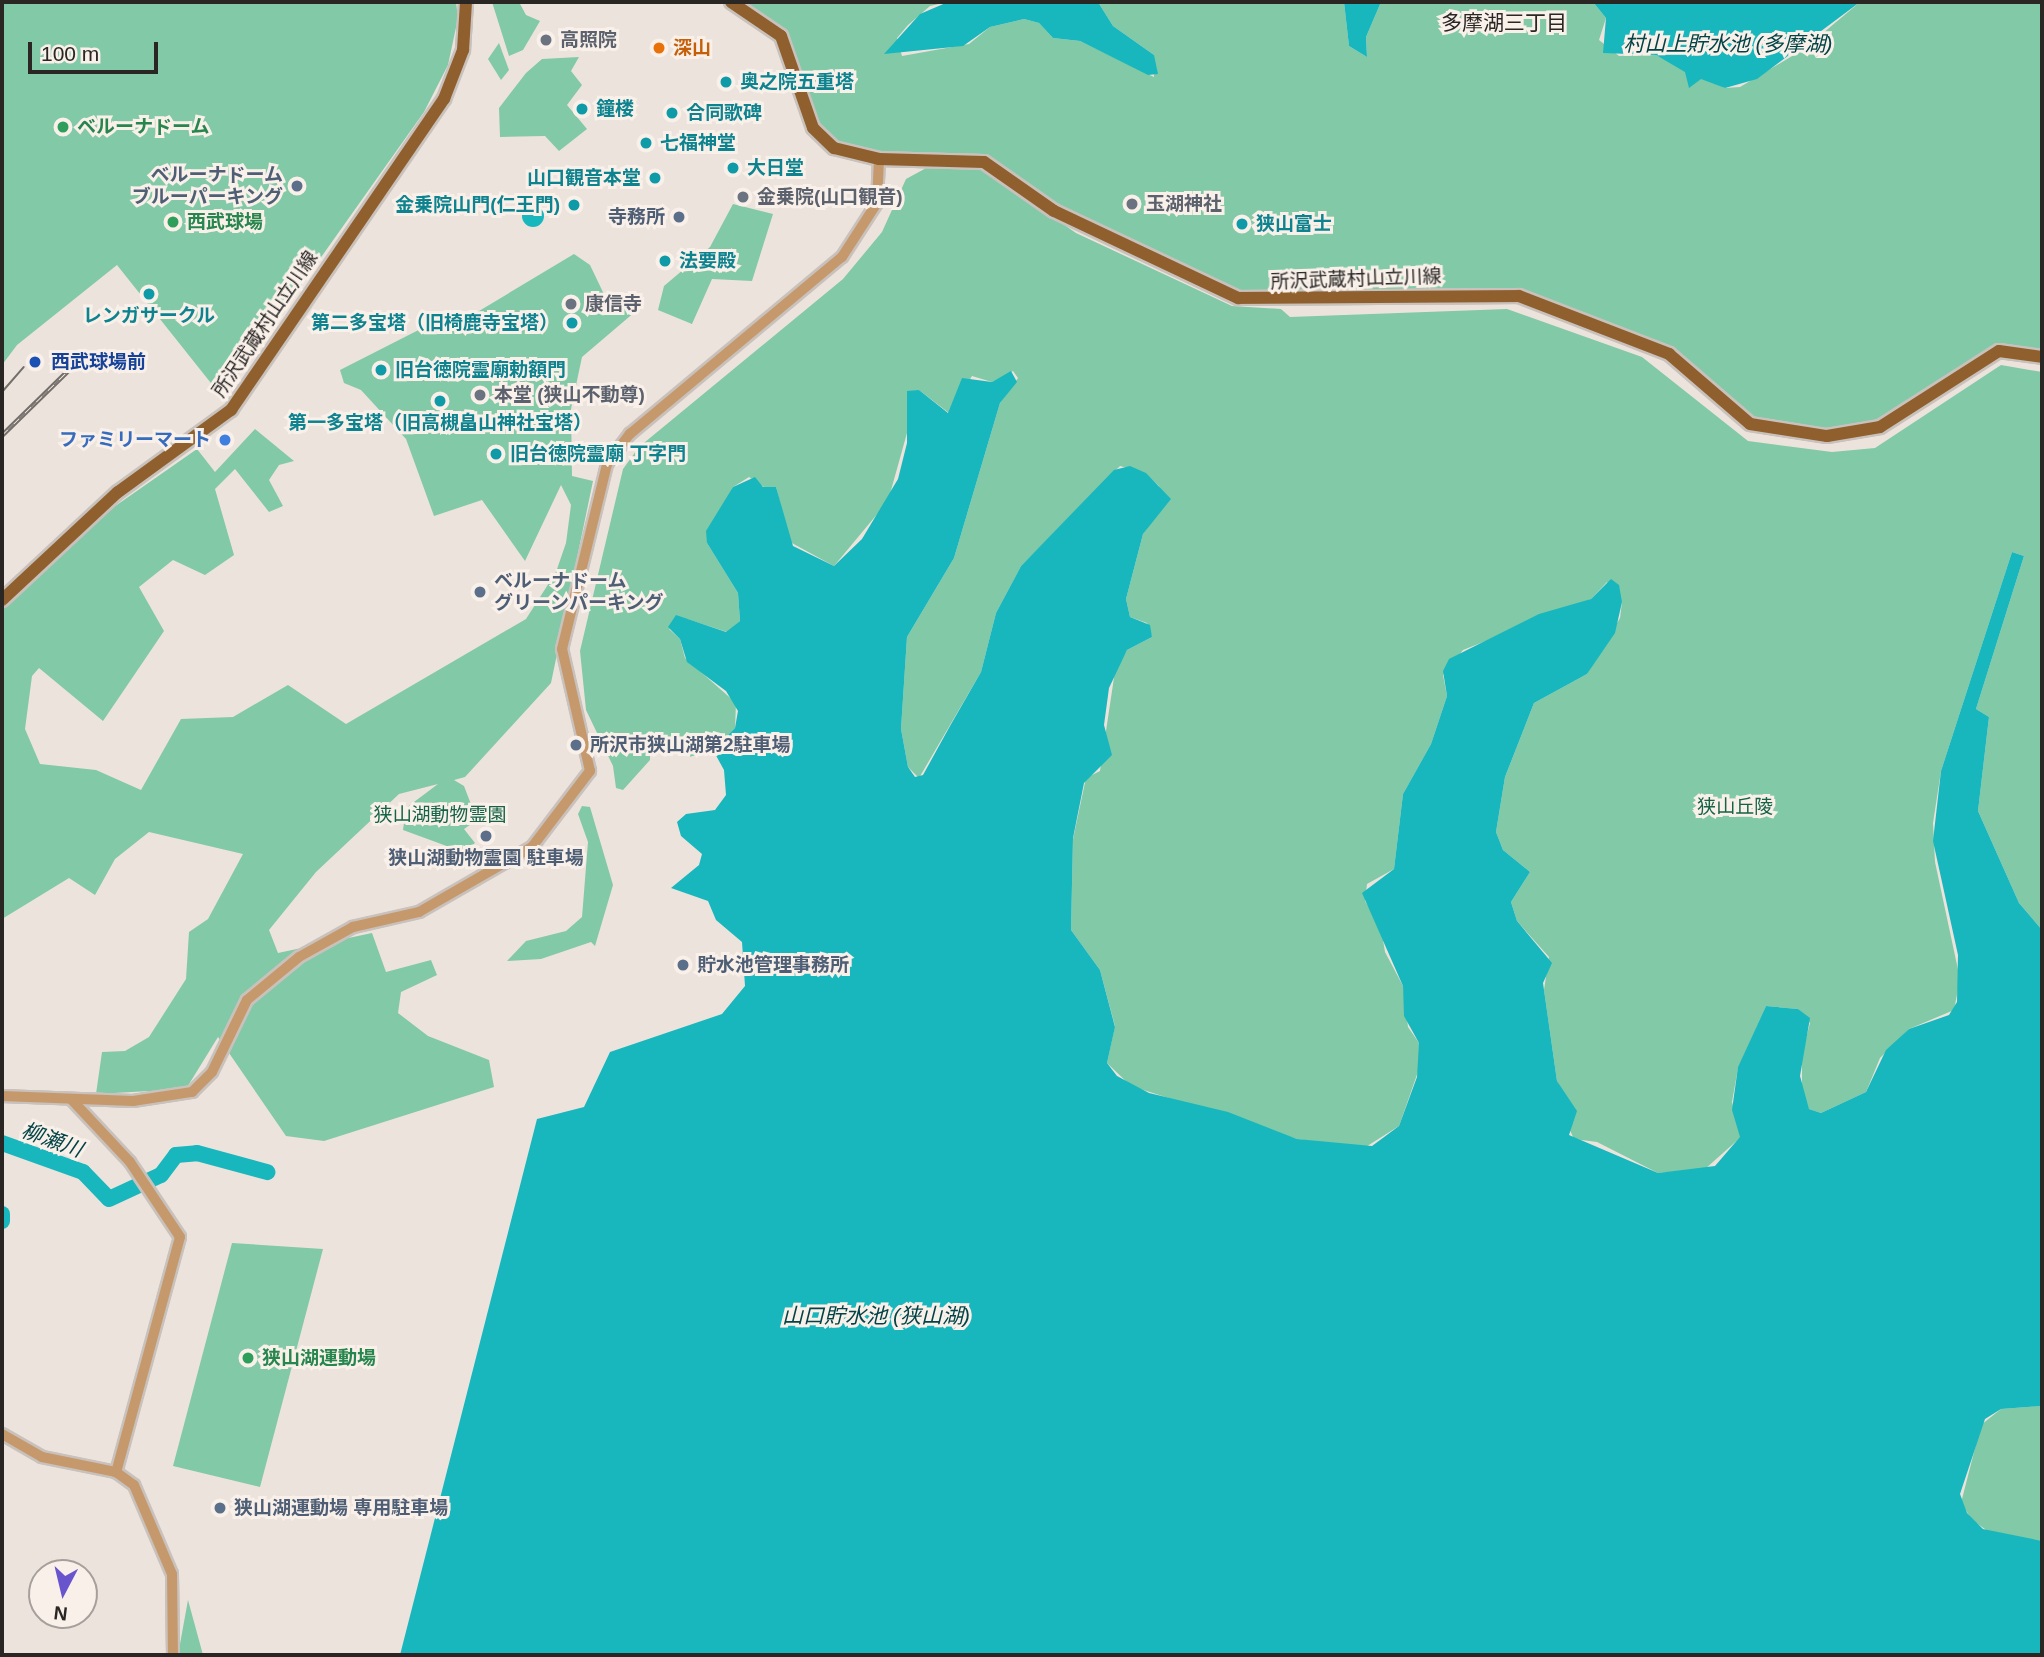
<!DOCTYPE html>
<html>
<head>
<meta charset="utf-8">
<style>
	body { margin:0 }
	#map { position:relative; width:2044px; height:1657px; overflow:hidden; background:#ece3dd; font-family:Helvetica,"Noto Sans JP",sans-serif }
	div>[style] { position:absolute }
	.green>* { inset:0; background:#82c9a7 }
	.water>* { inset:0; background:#18b7bd }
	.round { border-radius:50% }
	.river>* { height:16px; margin:-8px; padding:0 8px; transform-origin:8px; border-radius:8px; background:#18b7bd }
	.roads { filter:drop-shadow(2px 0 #c9c1bc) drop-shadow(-2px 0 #c9c1bc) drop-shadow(0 2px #c9c1bc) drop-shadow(0 -2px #c9c1bc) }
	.minor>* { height:10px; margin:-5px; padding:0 5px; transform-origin:5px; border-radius:5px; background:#c6996d }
	.major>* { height:12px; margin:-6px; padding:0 6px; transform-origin:6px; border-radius:6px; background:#8f602e }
	.tram>* { height:2px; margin:-1px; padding:0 1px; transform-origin:1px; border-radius:1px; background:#736e6a }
	.rail>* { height:5px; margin-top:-2.5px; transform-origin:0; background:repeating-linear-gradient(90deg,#f9f0ea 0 8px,#736e6a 0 16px); box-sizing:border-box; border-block:2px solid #736e6a }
	.dots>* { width:19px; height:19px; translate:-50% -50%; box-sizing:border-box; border:4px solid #f9f0ea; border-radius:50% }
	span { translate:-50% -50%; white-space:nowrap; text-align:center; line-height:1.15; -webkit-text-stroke:6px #f9f0ea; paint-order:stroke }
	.worship-label { font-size:19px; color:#5b616d; font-weight:700 }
	.left { translate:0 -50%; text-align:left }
	.food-label { font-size:19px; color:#c56008; font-weight:700 }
	.culture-label { font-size:19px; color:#0d838f; font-weight:700 }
	.right { translate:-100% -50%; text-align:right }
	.leisure-label { font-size:19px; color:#27864d; font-weight:700 }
	.service-label { font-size:19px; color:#4e5e75; font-weight:700 }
	.street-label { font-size:19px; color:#292624 }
	.transit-label { font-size:19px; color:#164399; font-weight:700 }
	.shop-label { font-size:19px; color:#366cbe; font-weight:700 }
	.park-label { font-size:19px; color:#156346 }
	.neighbourhood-label { font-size:21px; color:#292624 }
	.water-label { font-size:21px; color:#014346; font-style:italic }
	.frame { position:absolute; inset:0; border:4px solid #292624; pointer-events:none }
	.north { position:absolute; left:28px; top:1559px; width:70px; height:70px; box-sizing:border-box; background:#f9f0ea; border:2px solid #a69f9b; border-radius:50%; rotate:187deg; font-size:19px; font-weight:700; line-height:28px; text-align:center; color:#292624 }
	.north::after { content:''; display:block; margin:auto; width:24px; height:32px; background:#6855ce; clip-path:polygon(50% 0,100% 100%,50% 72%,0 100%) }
	.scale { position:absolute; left:28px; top:42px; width:130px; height:32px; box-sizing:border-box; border:4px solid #292624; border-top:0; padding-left:9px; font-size:21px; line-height:24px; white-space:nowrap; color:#292624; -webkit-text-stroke:5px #f9f0ea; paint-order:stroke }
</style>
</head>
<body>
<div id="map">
	<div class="green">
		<div style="clip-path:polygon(2px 2px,456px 2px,458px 18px,448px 65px,424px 112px,222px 397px,117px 265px,17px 345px,2px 365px)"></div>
		<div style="clip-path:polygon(492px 2px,519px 2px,526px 15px,540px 21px,523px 50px,509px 56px)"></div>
		<div style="clip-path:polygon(731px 2px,948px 2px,930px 6px,908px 25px,897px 38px,902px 56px,969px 44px,990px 27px,1024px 19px,1039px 23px,1053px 38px,1080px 41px,1154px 77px,1154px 55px,1113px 26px,1098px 2px,1344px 2px,1349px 46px,1367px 57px,1366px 37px,1381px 2px,1593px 2px,1606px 18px,1599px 40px,1619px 56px,1656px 55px,1725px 88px,1740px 87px,1804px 49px,1860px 2px,2042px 2px,2042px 357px,2014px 349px,1857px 435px,1750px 424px,1690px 369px,1526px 298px,1238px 298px,1054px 211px,1001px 168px,904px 160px,824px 142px,787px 48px)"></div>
		<div style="clip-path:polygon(499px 43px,509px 70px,501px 80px,488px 59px)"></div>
		<div style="clip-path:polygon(579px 57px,571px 71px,582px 85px,567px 105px,587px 129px,559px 151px,545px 136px,500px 137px,499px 108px,526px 73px,542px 59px)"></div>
		<div style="clip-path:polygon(928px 167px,982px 168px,1076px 233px,1232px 306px,1281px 309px,1290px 317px,1507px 309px,1642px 357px,1748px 441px,1832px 452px,1875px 448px,2001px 365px,2042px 372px,2042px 930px,2019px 903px,1978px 811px,1989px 717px,1976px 709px,2024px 556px,2012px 552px,1941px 771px,1933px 823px,1935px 862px,1960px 979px,1954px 1010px,1909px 1029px,1880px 1058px,1866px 1092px,1821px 1113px,1809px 1109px,1802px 1097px,1802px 1054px,1810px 1023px,1798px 1009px,1766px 1006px,1738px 1068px,1732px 1102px,1741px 1137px,1705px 1169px,1658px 1173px,1597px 1142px,1574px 1139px,1568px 1126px,1575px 1116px,1557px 1081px,1544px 990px,1549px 957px,1517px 921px,1511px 902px,1530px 872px,1503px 850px,1496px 832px,1505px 777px,1534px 703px,1587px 674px,1620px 618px,1622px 602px,1607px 582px,1591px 599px,1463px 650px,1443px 675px,1447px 696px,1431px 744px,1403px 794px,1394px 869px,1367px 884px,1365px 901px,1381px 928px,1385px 952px,1403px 986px,1408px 1027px,1419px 1043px,1420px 1066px,1399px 1126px,1364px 1148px,1297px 1139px,1131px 1086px,1107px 1063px,1115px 1026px,1100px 970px,1071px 930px,1073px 839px,1086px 778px,1100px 771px,1115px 671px,1127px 650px,1152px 637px,1147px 623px,1130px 617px,1126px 599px,1143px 534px,1165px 503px,1159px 486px,1145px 473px,1120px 466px,1021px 566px,996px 613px,981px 672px,919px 778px,908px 767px,901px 729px,907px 637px,954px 558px,1000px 403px,1018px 378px,1013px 371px,992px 382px,972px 376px,949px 413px,919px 390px,888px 501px,834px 566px,790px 542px,776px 487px,764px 487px,749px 477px,733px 487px,707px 543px,738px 593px,740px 621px,727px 632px,687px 619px,669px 629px,680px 639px,685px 658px,736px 703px,735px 728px,713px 750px,689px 757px,683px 738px,650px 743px,650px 760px,623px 790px,616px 788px,613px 766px,586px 710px,580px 651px,623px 469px,639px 447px,843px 279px,882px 232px,906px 179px)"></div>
		<div style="clip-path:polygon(733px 204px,773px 214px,752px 281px,712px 279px,692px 324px,658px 310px,664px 286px,710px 247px)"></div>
		<div style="clip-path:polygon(574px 254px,590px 265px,612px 311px,633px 305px,636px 311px,582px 357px,571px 409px,572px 476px,593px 481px,551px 683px,465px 777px,454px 780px,464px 786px,477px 820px,464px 829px,475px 843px,463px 852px,403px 830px,406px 808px,438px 784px,399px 794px,316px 872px,269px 930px,278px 953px,372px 933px,386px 972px,431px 960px,437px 975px,401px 992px,398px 1013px,428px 1036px,489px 1060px,494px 1087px,324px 1141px,286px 1136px,218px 1037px,186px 1089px,96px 1094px,102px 1052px,125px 1051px,149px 1037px,186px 979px,189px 932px,208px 919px,243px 854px,149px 832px,115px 859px,95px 895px,69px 878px,2px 919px,2px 607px,101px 516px,197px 449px,215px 472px,255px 429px,294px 461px,279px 465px,269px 480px,283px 506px,269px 512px,235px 469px,215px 489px,234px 555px,205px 575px,173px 560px,139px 587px,164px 631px,103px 721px,39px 668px,32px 676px,25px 729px,40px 764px,96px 770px,141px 790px,181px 719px,233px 717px,288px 685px,346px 724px,526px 619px,556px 572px,566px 543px,571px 505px,561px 485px,525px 561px,482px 500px,434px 516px,406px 439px,361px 390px,344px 383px,340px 370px,450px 314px,459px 323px)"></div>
		<div style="clip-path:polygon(582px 806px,590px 807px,613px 885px,595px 946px,591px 942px,541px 959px,507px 961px,526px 941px,566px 931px,582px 917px,588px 842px,578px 814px)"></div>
		<div style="clip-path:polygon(232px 1243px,323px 1249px,260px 1487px,173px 1466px)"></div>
		<div style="clip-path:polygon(2042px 1406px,2042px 1541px,1995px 1536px,1972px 1520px,1961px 1503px,1981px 1425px,2001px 1409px)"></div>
		<div style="clip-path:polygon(188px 1600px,203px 1655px,178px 1655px)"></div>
	</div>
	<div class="water">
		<div style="clip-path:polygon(948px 2px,1098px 2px,1113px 26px,1154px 55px,1158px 74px,1148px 75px,1080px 41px,1053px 38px,1039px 23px,1024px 19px,990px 27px,963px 46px,884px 54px,920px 14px)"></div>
		<div style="clip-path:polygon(1344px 2px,1381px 2px,1366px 37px,1367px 57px,1349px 46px)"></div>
		<div style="clip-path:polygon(1593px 2px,1860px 2px,1757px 79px,1725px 88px,1701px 79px,1689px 88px,1685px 72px,1656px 55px,1603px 53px,1606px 18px)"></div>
		<div class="round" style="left:522px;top:205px;width:22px;height:22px"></div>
		<div style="clip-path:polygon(1011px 371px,1017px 382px,1000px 403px,954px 558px,907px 637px,901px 729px,908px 767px,915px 777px,923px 775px,950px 726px,981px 672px,996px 613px,1021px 566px,1114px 470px,1130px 466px,1146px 473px,1171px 499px,1143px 534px,1126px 599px,1130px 617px,1150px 625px,1152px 637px,1127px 650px,1109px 688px,1104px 725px,1112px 755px,1084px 783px,1073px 838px,1071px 930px,1100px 970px,1115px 1027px,1107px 1063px,1117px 1076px,1149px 1093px,1228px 1112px,1297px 1139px,1372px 1146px,1399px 1126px,1417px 1077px,1419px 1043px,1404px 1016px,1403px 986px,1362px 893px,1394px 869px,1403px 794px,1431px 744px,1447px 696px,1443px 671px,1449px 659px,1539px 614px,1591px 599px,1611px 579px,1619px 585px,1622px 602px,1615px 633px,1587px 674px,1534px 703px,1505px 777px,1496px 832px,1503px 850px,1530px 872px,1511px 902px,1517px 921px,1552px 963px,1543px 983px,1557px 1081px,1577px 1111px,1569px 1135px,1658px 1173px,1715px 1166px,1740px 1137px,1732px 1110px,1738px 1067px,1766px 1006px,1798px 1009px,1810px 1018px,1800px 1076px,1809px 1109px,1821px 1113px,1866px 1092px,1886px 1050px,1909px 1029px,1949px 1015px,1957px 1002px,1958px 955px,1933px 841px,1941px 771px,2012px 552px,2024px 556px,1976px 709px,1989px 717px,1978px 811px,2019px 903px,2042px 930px,2042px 1406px,2001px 1409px,1985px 1419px,1960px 1494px,1967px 1513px,1983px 1529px,2042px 1541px,2042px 1655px,400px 1655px,537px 1119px,584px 1107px,610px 1052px,722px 1014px,745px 986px,742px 942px,716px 920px,708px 901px,671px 888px,699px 865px,702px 854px,681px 836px,677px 822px,686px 814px,715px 810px,726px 795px,724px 770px,713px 750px,735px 728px,738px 711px,726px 691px,687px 662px,680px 639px,668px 627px,676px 615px,726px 632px,740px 621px,738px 593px,707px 543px,706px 531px,733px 487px,755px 477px,763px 487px,776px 487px,793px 546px,834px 566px,862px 539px,898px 479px,907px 443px,907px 391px,919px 390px,948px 413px,962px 378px,992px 382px)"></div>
	</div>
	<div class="river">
		<div style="left:2px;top:1143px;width:86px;rotate:19.7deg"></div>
		<div style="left:83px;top:1172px;width:37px;rotate:46deg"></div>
		<div style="left:109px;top:1199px;width:57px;rotate:-24.8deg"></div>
		<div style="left:161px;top:1175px;width:25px;rotate:-53deg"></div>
		<div style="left:176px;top:1155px;width:21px;rotate:-5deg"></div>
		<div style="left:197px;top:1153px;width:73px;rotate:15.2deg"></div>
		<div style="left:2px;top:1214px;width:7px;rotate:90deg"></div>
	</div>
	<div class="roads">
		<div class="minor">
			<div style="left:2px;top:1096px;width:131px;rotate:2.2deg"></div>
			<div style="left:133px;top:1101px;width:60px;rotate:-8.7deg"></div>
			<div style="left:192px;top:1092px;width:28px;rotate:-45deg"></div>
			<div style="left:212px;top:1072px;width:80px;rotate:-64.1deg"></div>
			<div style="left:247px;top:1000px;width:67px;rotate:-39.6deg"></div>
			<div style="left:299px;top:957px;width:62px;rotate:-29.1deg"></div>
			<div style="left:353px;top:927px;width:68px;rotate:-12.8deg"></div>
			<div style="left:419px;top:912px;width:130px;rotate:-29.9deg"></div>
			<div style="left:532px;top:847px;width:96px;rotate:-52.7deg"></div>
			<div style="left:590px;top:771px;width:125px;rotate:-102.9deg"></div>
			<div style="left:562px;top:649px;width:190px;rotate:-76.3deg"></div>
			<div style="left:607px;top:464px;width:38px;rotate:-53deg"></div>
			<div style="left:630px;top:434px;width:276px;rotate:-39.9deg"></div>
			<div style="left:842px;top:257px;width:64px;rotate:-57.1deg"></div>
			<div style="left:877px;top:203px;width:44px;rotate:-87.4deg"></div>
			<div style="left:72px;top:1100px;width:85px;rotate:46.9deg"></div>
			<div style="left:130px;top:1162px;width:90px;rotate:56.3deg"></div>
			<div style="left:180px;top:1237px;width:244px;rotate:105.2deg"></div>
			<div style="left:2px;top:1434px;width:46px;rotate:29.9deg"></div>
			<div style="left:42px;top:1457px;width:76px;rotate:11.5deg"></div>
			<div style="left:116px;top:1472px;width:22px;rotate:36deg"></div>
			<div style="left:134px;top:1485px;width:97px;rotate:66.9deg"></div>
			<div style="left:172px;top:1574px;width:81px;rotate:89.3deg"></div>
		</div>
		<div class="major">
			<div style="left:731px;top:2px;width:60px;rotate:34.2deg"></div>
			<div style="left:781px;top:36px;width:97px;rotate:70.8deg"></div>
			<div style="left:813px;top:128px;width:29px;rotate:44deg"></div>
			<div style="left:834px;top:148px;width:46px;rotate:13.7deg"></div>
			<div style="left:879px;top:159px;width:105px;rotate:1.6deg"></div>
			<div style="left:984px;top:162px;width:85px;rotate:35deg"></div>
			<div style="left:1054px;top:211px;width:204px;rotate:25.3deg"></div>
			<div style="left:1238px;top:298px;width:281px;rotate:-0.4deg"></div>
			<div style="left:1519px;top:296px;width:161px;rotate:21.1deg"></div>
			<div style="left:1669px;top:354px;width:107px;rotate:40.8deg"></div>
			<div style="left:1750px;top:424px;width:78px;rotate:8.9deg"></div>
			<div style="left:1827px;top:436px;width:54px;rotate:-9.6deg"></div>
			<div style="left:1880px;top:427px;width:141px;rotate:-32.6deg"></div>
			<div style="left:1999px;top:351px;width:43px;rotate:7.9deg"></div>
			<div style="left:2px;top:600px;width:158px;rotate:-43deg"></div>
			<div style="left:118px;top:492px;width:140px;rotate:-36deg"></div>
			<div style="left:231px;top:410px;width:377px;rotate:-55.6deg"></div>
			<div style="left:444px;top:99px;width:53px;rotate:-68.8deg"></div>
			<div style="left:463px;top:50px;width:48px;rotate:-86.4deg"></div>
		</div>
	</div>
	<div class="tram">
		<div style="left:2px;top:392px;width:33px;rotate:-49deg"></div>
	</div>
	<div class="rail">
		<div style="left:2px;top:435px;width:112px;rotate:-44.3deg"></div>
	</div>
	<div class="dots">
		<div style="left:546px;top:40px;background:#6b7280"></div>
		<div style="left:659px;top:48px;background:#e8710a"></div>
		<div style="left:726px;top:82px;background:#0f9aa8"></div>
		<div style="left:582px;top:109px;background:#0f9aa8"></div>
		<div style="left:672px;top:113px;background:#0f9aa8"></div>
		<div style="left:63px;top:127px;background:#2e9e5b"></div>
		<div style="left:646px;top:143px;background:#0f9aa8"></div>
		<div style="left:733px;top:168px;background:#0f9aa8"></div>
		<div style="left:655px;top:178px;background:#0f9aa8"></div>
		<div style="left:297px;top:186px;background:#5c6f8a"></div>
		<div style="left:743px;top:197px;background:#6b7280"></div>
		<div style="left:1132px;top:204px;background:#6b7280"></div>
		<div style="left:574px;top:205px;background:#0f9aa8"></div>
		<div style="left:679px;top:217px;background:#5c6f8a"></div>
		<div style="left:173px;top:222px;background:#2e9e5b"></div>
		<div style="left:1242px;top:224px;background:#0f9aa8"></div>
		<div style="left:665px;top:261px;background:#0f9aa8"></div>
		<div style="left:149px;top:294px;background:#0f9aa8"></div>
		<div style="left:571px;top:304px;background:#6b7280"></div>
		<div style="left:572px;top:323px;background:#0f9aa8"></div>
		<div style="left:35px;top:362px;background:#1a4fb4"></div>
		<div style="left:381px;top:370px;background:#0f9aa8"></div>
		<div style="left:480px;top:395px;background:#6b7280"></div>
		<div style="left:440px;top:401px;background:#0f9aa8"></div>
		<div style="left:225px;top:440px;background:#3f7fe0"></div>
		<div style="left:496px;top:454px;background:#0f9aa8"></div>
		<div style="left:480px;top:592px;background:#5c6f8a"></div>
		<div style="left:576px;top:745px;background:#5c6f8a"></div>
		<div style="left:486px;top:836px;background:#5c6f8a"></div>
		<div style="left:683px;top:965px;background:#5c6f8a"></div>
		<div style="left:248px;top:1358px;background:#2e9e5b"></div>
		<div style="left:220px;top:1508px;background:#5c6f8a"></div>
	</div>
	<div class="worship-label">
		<span class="left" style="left:560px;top:40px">高照院</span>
		<span class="left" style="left:757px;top:197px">金乗院(山口観音)</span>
		<span class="left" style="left:1146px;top:204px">玉湖神社</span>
		<span class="left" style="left:585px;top:304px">康信寺</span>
		<span class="left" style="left:494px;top:395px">本堂 (狭山不動尊)</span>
	</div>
	<div class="food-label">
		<span class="left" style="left:673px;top:48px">深山</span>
	</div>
	<div class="culture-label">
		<span class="left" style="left:740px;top:82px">奥之院五重塔</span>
		<span class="left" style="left:596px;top:109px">鐘楼</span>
		<span class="left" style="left:686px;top:113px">合同歌碑</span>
		<span class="left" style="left:660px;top:143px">七福神堂</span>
		<span class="left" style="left:747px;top:168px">大日堂</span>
		<span class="right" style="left:641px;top:178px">山口観音本堂</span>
		<span class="right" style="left:560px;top:205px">金乗院山門(仁王門)</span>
		<span class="left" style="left:1256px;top:224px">狭山富士</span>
		<span class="left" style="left:679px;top:261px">法要殿</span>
		<span style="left:149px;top:316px">レンガサークル</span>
		<span class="right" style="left:558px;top:323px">第二多宝塔（旧椅鹿寺宝塔）</span>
		<span class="left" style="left:395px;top:370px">旧台徳院霊廟勅額門</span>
		<span style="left:440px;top:423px">第一多宝塔（旧高槻畠山神社宝塔）</span>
		<span class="left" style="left:510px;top:454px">旧台徳院霊廟 丁字門</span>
	</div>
	<div class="leisure-label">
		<span class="left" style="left:77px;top:127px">ベルーナドーム</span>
		<span class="left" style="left:187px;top:222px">西武球場</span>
		<span class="left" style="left:262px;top:1358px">狭山湖運動場</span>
	</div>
	<div class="service-label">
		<span class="right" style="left:283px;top:186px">ベルーナドーム<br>ブルーパーキング</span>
		<span class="right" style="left:665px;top:217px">寺務所</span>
		<span class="left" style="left:494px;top:592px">ベルーナドーム<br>グリーンパーキング</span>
		<span class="left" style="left:590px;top:745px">所沢市狭山湖第2駐車場</span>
		<span style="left:486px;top:858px">狭山湖動物霊園 駐車場</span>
		<span class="left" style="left:697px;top:965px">貯水池管理事務所</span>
		<span class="left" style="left:234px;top:1508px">狭山湖運動場 専用駐車場</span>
	</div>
	<div class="street-label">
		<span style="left:1356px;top:279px;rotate:-2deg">所沢武蔵村山立川線</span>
		<span style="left:265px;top:324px;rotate:-56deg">所沢武蔵村山立川線</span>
	</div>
	<div class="transit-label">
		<span class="left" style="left:51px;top:362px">西武球場前</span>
	</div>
	<div class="shop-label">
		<span class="right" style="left:211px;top:440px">ファミリーマート</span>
	</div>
	<div class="park-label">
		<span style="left:1735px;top:807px">狭山丘陵</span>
		<span style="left:440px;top:815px">狭山湖動物霊園</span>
	</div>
	<div class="neighbourhood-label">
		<span style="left:1504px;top:23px">多摩湖三丁目</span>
	</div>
	<div class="water-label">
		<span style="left:1728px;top:44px">村山上貯水池 (多摩湖)</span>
		<span style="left:52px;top:1140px;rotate:20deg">柳瀬川</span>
		<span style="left:876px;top:1316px">山口貯水池 (狭山湖)</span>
	</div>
	<div class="frame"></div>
	<div class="north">N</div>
	<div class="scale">100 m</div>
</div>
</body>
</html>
